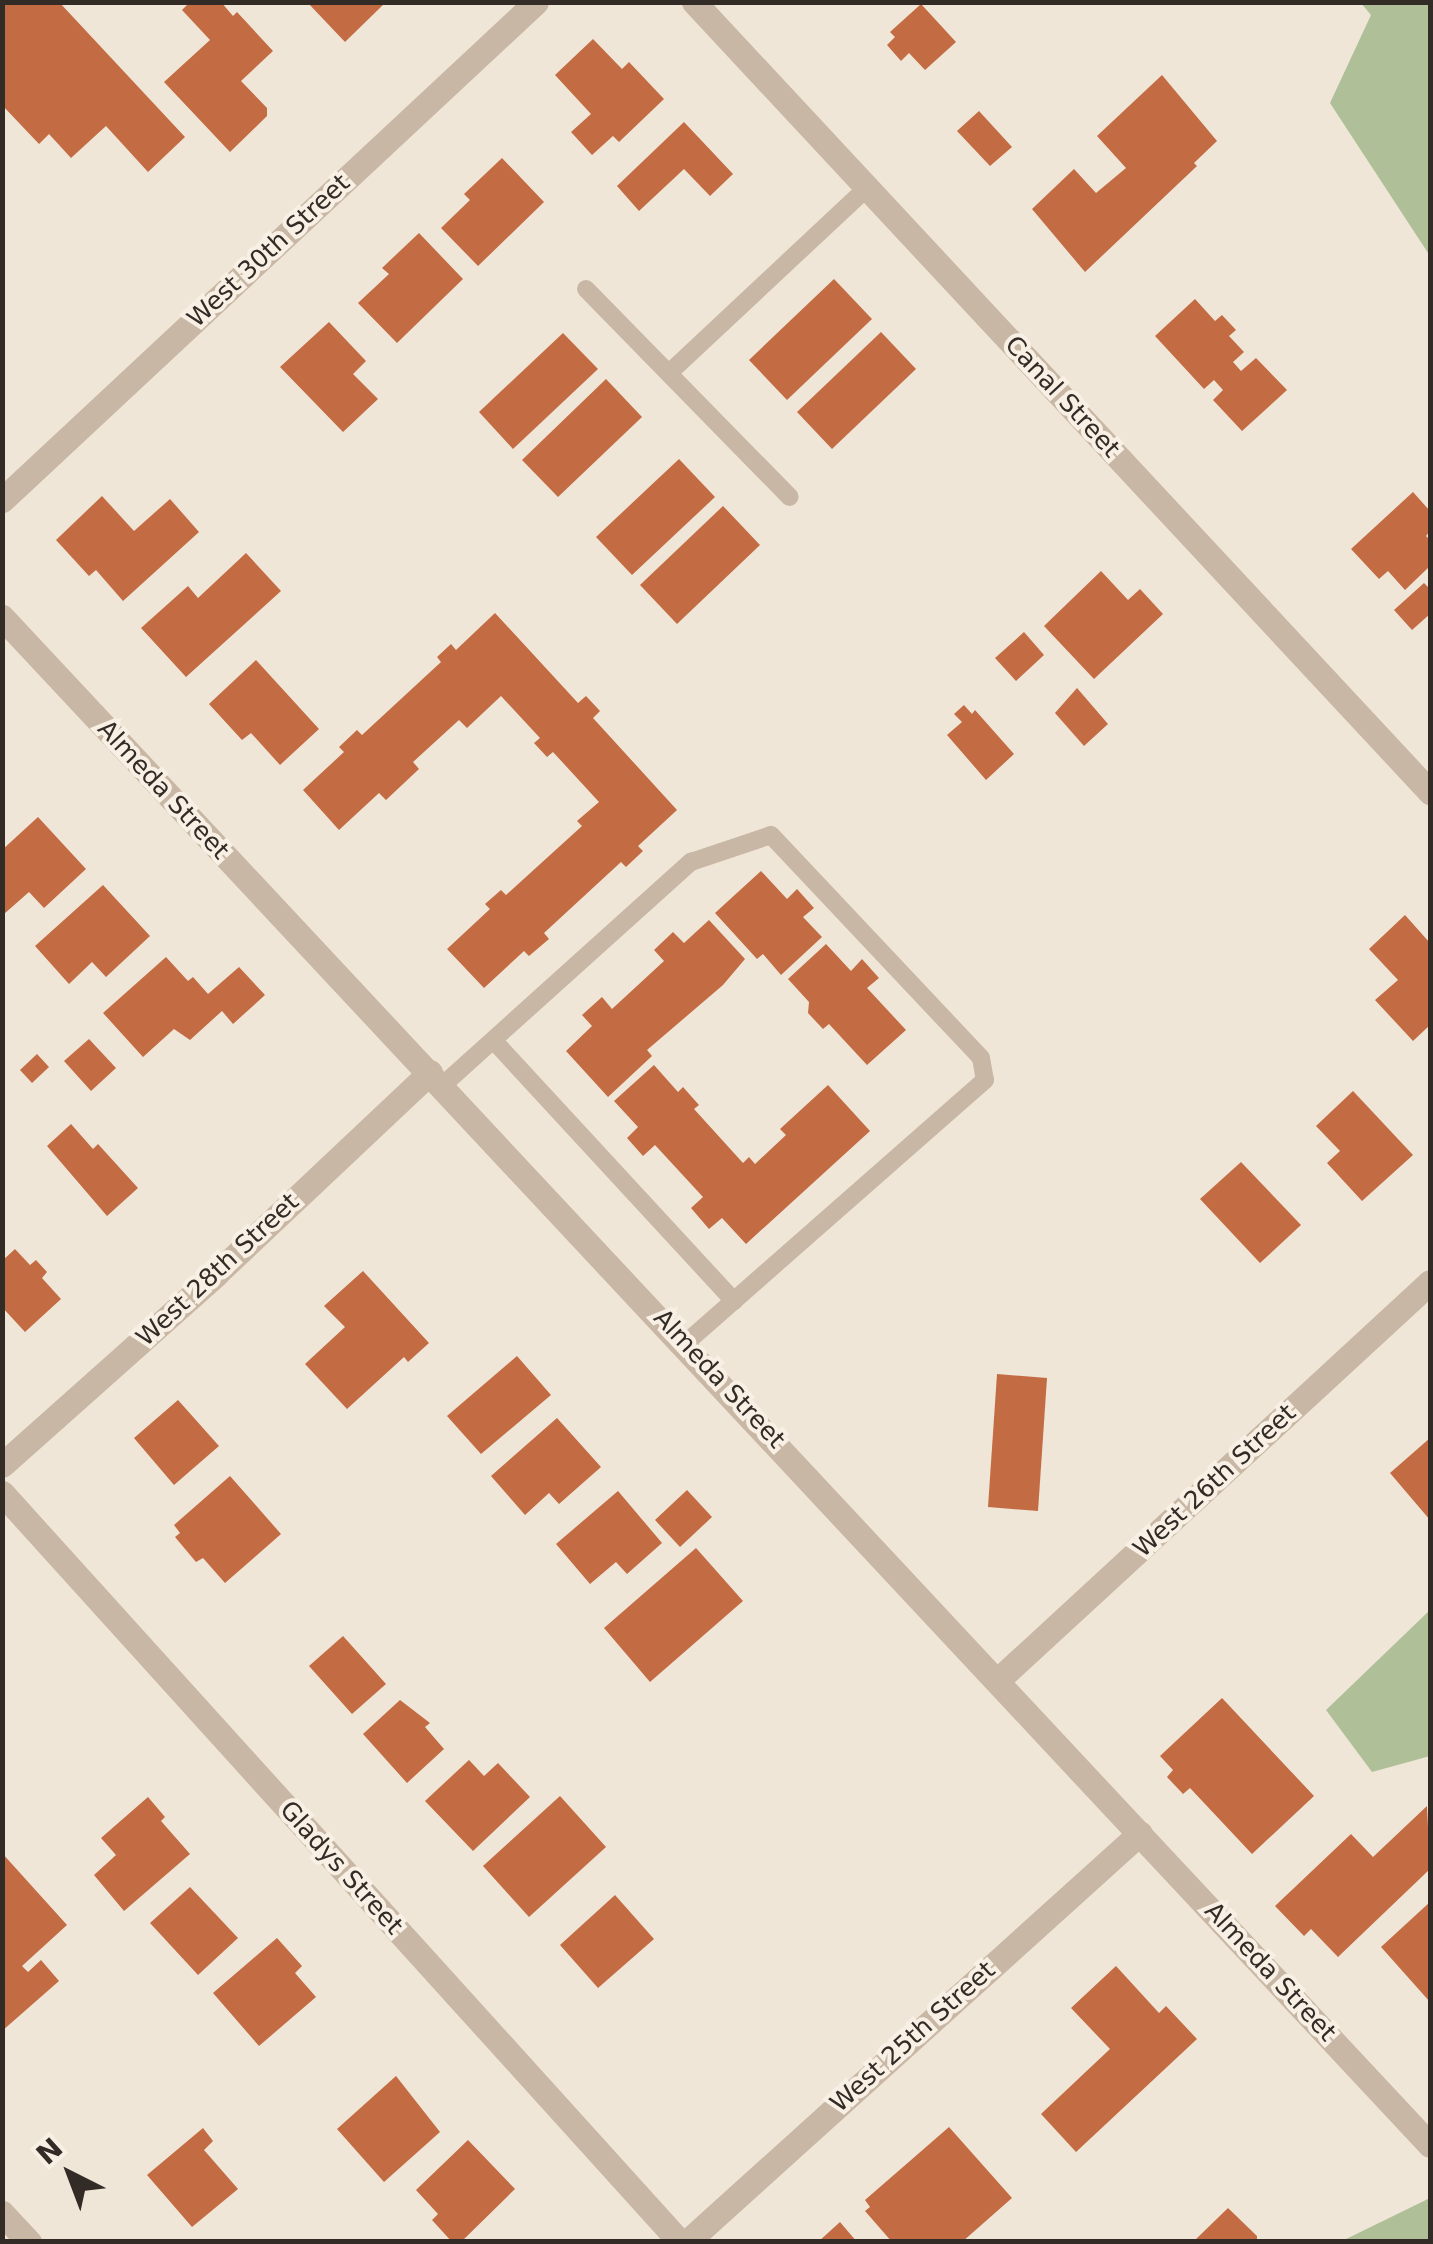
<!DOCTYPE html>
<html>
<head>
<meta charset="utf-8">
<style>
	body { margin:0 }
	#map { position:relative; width:1433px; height:2244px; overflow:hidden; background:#f0e6d8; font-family:"DejaVu Sans",sans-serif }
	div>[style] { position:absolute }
	.green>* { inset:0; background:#afbf98 }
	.building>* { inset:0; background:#c36b42 }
	.service>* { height:18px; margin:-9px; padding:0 9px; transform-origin:9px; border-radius:9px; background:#c8b7a4 }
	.minor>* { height:25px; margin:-12.5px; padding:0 12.5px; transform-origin:12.5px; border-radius:12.5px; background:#c8b7a4 }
	.tertiary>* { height:25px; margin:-12.5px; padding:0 12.5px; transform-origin:12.5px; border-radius:12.5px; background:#c8b7a4 }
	span { translate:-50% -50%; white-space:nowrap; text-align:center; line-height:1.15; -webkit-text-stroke:8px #f8f0e4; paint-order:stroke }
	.street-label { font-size:25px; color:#332b26 }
	.frame { position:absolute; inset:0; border:5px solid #332b26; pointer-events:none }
	.north { position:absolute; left:20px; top:2124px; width:100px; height:100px; -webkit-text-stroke:8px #f8f0e4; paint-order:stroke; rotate:318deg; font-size:28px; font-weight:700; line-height:40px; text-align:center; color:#332b26 }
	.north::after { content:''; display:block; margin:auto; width:35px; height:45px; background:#332b26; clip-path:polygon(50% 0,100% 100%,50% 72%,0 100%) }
</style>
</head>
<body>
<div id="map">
	<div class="green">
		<div style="clip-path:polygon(1361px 3px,1430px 3px,1430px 256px,1330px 103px,1371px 15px)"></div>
		<div style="clip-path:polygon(1430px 1610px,1430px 1756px,1372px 1772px,1326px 1710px)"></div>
		<div style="clip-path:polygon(1430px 2198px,1430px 2241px,1342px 2241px)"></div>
	</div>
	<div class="building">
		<div style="clip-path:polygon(2px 2px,59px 2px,185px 137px,148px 172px,106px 126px,71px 158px,49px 134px,39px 144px,2px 105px)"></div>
		<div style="clip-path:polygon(190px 2px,221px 2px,233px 16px,237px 12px,273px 51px,241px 81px,267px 108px,267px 116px,230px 152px,164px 82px,210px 40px,182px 10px)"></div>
		<div style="clip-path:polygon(307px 2px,386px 2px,345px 42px)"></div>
		<div style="clip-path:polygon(921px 4px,956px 42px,925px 70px,909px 53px,901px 61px,887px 45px,895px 37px,890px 32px)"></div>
		<div style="clip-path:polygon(593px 39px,622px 69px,629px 62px,664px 99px,619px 142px,613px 136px,592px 155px,571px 132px,591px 114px,555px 75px)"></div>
		<div style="clip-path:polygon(1162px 75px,1217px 141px,1194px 163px,1197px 166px,1085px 272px,1032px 209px,1074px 169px,1096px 193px,1126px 168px,1097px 136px)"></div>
		<div style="clip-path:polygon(979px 111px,1012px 147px,990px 166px,957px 131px)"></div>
		<div style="clip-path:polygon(684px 122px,733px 174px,710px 196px,684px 169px,639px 211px,617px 186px)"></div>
		<div style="clip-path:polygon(502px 158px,544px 202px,478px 266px,441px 228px,470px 200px,464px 194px)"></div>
		<div style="clip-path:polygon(419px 233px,463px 279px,397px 343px,358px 303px,389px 274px,382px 268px)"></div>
		<div style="clip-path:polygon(834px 279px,872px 319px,787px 400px,749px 360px)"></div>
		<div style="clip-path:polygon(1195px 299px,1215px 321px,1222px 315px,1236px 330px,1229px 336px,1244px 352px,1233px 362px,1241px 371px,1256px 358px,1287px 390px,1242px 431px,1213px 400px,1223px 390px,1214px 380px,1204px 389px,1155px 336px)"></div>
		<div style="clip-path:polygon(329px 322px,366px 361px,353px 374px,378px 399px,343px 432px,280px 367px)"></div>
		<div style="clip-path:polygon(881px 332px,916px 369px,832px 449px,797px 412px)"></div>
		<div style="clip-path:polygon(563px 333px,598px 369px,513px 449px,479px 412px)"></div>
		<div style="clip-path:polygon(606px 379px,642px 417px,558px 497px,522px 460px)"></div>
		<div style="clip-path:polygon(679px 459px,715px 497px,632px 575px,596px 537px)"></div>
		<div style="clip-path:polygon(1413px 492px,1430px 511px,1430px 531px,1426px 536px,1430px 540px,1430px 566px,1405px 590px,1388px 571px,1379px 579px,1351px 549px)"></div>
		<div style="clip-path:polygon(102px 496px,134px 531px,170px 499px,199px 532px,123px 601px,96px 570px,89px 576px,56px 540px)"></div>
		<div style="clip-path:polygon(723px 506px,760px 545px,677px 624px,640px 585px)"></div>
		<div style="clip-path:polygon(246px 553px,281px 591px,186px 677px,141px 628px,188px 586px,198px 598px)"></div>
		<div style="clip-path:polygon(1101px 571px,1128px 600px,1140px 589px,1163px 614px,1094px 679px,1044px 626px)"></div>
		<div style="clip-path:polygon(1424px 583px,1430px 589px,1430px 614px,1412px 630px,1394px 610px)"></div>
		<div style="clip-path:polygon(495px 613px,578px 703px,586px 696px,600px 711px,593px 718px,677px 810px,638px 846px,643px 851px,626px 867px,621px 862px,544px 933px,549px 939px,529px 956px,524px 951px,484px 988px,447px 949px,490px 909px,485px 904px,501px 890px,506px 895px,582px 826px,577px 821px,599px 802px,553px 752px,547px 757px,534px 743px,540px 738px,501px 696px,467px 728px,459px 720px,413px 762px,419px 769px,386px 800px,379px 793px,339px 830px,303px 790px,344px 752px,339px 747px,357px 730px,362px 735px,441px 662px,437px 657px,451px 644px,456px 650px)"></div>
		<div style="clip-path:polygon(1024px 632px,1044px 655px,1016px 681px,995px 658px)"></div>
		<div style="clip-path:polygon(256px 660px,319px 729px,280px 765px,251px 733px,242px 740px,209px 704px)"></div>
		<div style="clip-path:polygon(1077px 688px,1108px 724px,1084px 746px,1055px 713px)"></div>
		<div style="clip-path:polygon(964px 705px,972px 714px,975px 710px,1014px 754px,986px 780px,947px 735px,962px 722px,954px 714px)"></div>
		<div style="clip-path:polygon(38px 817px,86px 869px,44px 908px,29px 892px,4px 914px,2px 850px)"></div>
		<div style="clip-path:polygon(761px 871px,787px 899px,797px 889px,814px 908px,803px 917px,822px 937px,781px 975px,763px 954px,757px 959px,715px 913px)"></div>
		<div style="clip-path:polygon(103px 885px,150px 936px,106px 977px,92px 962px,69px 984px,35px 946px)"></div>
		<div style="clip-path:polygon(1405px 915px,1430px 943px,1430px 1025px,1413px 1041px,1375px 1000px,1398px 980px,1369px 949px)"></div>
		<div style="clip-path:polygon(709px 920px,745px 959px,723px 985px,647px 1050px,652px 1056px,608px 1097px,566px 1051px,592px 1026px,582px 1015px,602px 997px,612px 1009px,664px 961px,654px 950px,673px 932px,684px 943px)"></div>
		<div style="clip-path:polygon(826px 944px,851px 971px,862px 959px,879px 978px,867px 988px,906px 1030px,867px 1065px,829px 1024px,823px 1029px,808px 1013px,809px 1002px,788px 979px)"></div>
		<div style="clip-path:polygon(166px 957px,188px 981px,193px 977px,208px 994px,239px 967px,265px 995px,233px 1024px,222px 1011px,190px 1040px,174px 1029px,143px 1057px,103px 1013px)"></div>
		<div style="clip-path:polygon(89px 1039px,116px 1068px,91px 1091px,64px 1061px)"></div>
		<div style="clip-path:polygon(37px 1054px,49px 1067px,32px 1083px,20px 1070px)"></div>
		<div style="clip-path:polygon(654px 1065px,678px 1092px,683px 1087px,699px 1105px,694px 1109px,743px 1163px,749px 1157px,755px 1164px,786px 1135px,780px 1129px,828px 1085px,870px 1131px,746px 1244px,722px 1218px,709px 1229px,691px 1208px,703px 1197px,655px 1145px,643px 1156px,627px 1138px,638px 1127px,614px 1101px)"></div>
		<div style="clip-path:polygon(1353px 1091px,1413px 1155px,1362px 1201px,1327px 1163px,1340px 1151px,1316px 1126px)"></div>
		<div style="clip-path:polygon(71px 1124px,93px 1149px,98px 1144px,138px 1188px,107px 1216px,47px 1146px)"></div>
		<div style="clip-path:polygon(1241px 1162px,1301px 1225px,1260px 1263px,1200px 1199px)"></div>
		<div style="clip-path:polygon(15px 1249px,30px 1265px,36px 1260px,47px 1272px,42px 1278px,61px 1299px,25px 1332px,2px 1307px,2px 1261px)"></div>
		<div style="clip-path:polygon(363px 1271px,429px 1343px,408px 1362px,404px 1357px,347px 1409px,305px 1364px,345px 1327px,324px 1306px)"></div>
		<div style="clip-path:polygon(517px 1356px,551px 1395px,481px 1454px,447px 1416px)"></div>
		<div style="clip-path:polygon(997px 1374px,1047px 1378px,1038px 1511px,988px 1507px)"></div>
		<div style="clip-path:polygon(178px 1400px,219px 1446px,174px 1485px,134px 1438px)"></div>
		<div style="clip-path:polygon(557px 1418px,601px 1467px,559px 1504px,549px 1493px,525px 1515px,491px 1476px)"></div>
		<div style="clip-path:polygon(1430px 1438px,1430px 1520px,1390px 1473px)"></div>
		<div style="clip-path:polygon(230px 1476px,281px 1534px,225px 1583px,203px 1558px,196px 1562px,175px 1537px,180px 1533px,174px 1525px)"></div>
		<div style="clip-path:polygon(687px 1490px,712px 1517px,680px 1547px,655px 1520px)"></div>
		<div style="clip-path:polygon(618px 1491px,662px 1543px,627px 1574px,616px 1562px,590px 1584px,556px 1544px)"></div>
		<div style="clip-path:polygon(696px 1548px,743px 1601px,650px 1682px,604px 1628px)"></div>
		<div style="clip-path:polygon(343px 1636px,386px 1684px,352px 1714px,309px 1666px)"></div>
		<div style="clip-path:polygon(1222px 1698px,1314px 1796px,1252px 1854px,1190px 1788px,1183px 1794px,1167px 1777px,1173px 1770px,1160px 1756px)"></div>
		<div style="clip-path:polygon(400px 1700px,430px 1723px,425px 1727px,444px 1749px,407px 1783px,363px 1734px)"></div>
		<div style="clip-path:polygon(469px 1760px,484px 1776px,498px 1763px,530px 1797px,473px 1851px,425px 1801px)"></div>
		<div style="clip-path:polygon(560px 1796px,606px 1847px,529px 1917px,483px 1866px)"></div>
		<div style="clip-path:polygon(148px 1797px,165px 1817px,161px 1821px,190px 1854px,124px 1911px,94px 1875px,116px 1855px,101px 1838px)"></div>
		<div style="clip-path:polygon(1427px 1806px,1430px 1869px,1338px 1957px,1311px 1929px,1304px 1936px,1275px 1906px,1351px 1834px,1373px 1857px)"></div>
		<div style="clip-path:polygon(2px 1853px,67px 1925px,22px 1966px,28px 1972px,41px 1960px,59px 1981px,2px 2031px)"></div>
		<div style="clip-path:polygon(190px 1887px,238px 1938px,198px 1975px,150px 1923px)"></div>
		<div style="clip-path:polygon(615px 1895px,654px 1939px,598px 1988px,560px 1945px)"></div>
		<div style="clip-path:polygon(1430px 1902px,1430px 2002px,1381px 1947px)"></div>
		<div style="clip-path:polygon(277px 1938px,302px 1966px,295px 1973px,316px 1997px,259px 2046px,213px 1993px)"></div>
		<div style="clip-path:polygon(1116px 1966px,1159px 2013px,1166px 2006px,1197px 2039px,1076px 2152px,1041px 2114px,1110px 2049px,1071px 2008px)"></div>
		<div style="clip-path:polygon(396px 2076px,440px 2132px,384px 2182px,337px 2129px)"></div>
		<div style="clip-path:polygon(949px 2127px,1012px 2198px,962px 2242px,892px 2242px,865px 2211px,870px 2207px,865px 2200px)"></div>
		<div style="clip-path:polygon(203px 2128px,213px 2141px,204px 2150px,238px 2189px,192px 2227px,147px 2175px)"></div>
		<div style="clip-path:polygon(468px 2140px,515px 2189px,461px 2242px,452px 2242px,432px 2220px,438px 2214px,416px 2190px)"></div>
		<div style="clip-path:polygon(1228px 2208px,1257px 2236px,1257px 2242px,1193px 2242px)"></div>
		<div style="clip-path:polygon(840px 2222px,857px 2242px,818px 2242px)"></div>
	</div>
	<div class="service">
		<div style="left:586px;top:289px;width:291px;rotate:45.6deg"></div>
		<div style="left:669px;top:373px;width:271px;rotate:-43.1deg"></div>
		<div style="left:494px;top:1041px;width:354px;rotate:47.3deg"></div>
		<div style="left:443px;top:1085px;width:334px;rotate:-42deg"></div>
		<div style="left:691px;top:862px;width:84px;rotate:-18.6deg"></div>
		<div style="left:771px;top:835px;width:306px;rotate:46.7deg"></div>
		<div style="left:981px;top:1058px;width:22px;rotate:80deg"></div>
		<div style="left:985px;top:1080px;width:398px;rotate:138.7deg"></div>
	</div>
	<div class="minor">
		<div style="left:2px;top:617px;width:2091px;rotate:46.94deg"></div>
		<div style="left:2px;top:1465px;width:287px;rotate:-41.7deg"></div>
		<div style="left:216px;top:1274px;width:294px;rotate:-43.3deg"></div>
		<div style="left:2px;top:1493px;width:1010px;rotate:47.85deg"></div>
		<div style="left:998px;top:1680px;width:587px;rotate:-42.65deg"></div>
		<div style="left:2px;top:2213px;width:40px;rotate:47deg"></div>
		<div style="left:687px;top:2242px;width:610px;rotate:-42.08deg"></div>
	</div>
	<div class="tertiary">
		<div style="left:694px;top:2px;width:1080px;rotate:47.03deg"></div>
		<div style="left:2px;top:500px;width:730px;rotate:-43deg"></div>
	</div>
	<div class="street-label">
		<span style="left:269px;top:251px;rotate:-43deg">West 30th Street</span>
		<span style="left:1062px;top:397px;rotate:47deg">Canal Street</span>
		<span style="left:163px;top:790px;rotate:47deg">Almeda Street</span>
		<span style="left:218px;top:1270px;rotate:-43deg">West 28th Street</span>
		<span style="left:719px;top:1379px;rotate:47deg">Almeda Street</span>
		<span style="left:1215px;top:1481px;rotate:-43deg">West 26th Street</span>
		<span style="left:341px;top:1868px;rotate:48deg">Gladys Street</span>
		<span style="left:1270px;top:1972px;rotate:47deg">Almeda Street</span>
		<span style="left:913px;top:2037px;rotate:-42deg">West 25th Street</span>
	</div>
	<div class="frame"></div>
	<div class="north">N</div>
</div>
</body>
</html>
